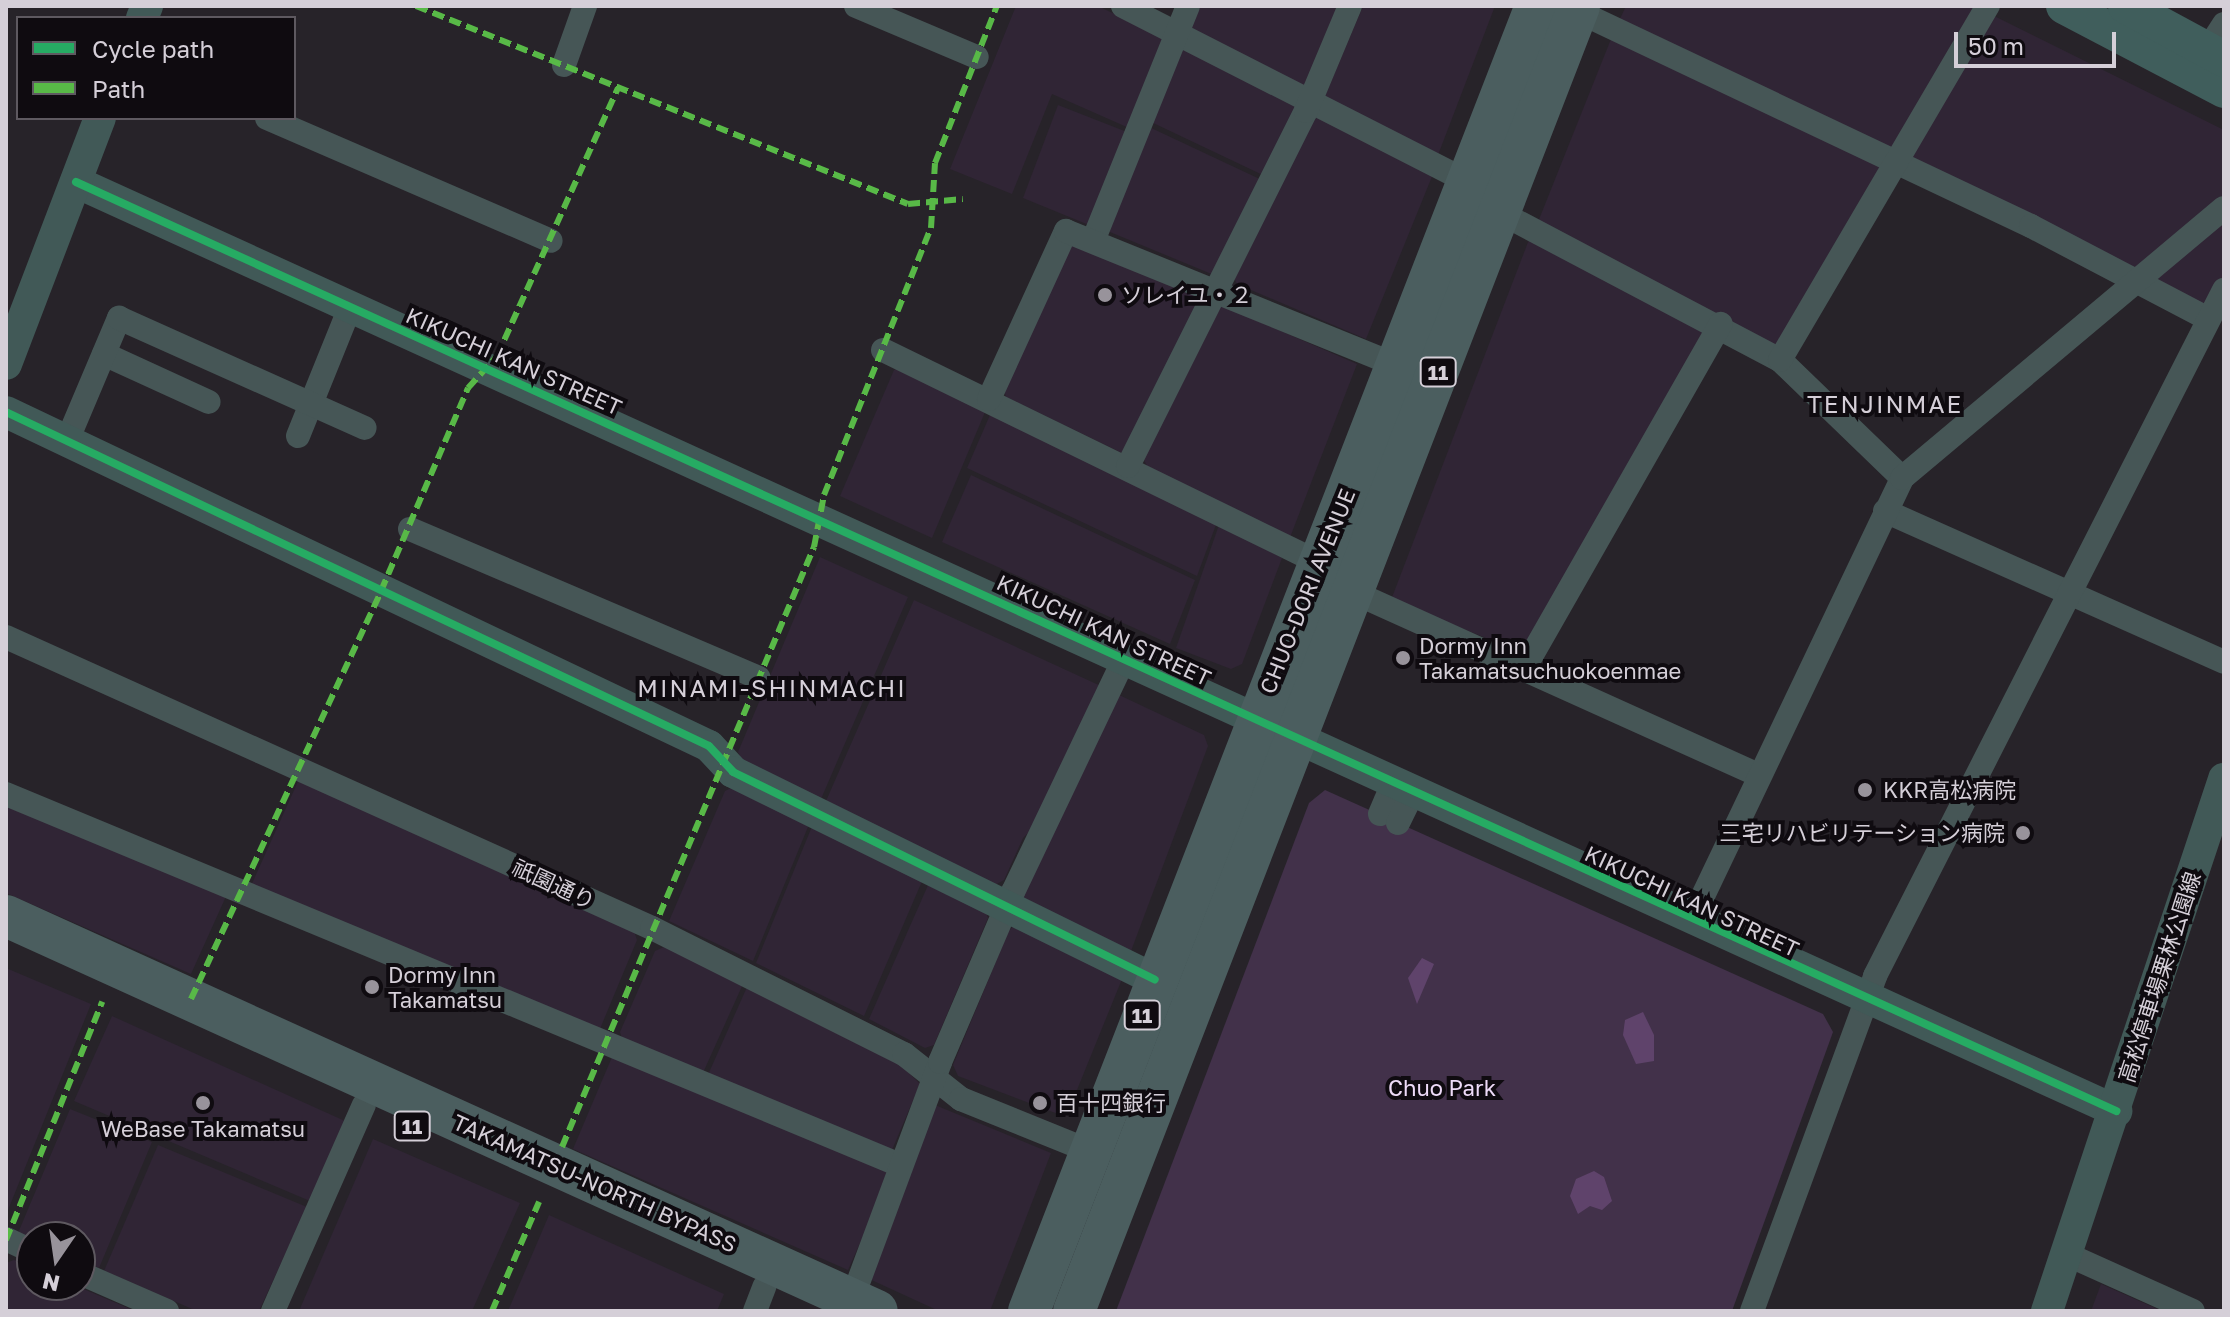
<!DOCTYPE html>
<html>
<head>
<meta charset="utf-8">
<style>
	body { margin:0 }
	#map { position:relative; width:2230px; height:1317px; overflow:hidden; background:#272329; font-family:"Golos Text","Noto Sans JP",sans-serif }
	div>[style] { position:absolute }
	.built>* { inset:0; background:#302535 }
	.green>* { inset:0; background:#42314a }
	.water>* { inset:0; background:#5f436b }
	.street>* { height:24px; margin:-12px; padding:0 12px; transform-origin:12px; border-radius:12px; background:#465656 }
	.secondary>* { height:32px; margin:-16px; padding:0 16px; transform-origin:16px; border-radius:16px; background:#415957 }
	.primary>* { height:36px; margin:-18px; padding:0 18px; transform-origin:18px; border-radius:18px; background:#405e5c }
	.highway>* { height:42px; margin:-21px; padding:0 21px; transform-origin:21px; border-radius:21px; background:#4b5e5f }
	.quiet>* { height:6px; margin-top:-3px; transform-origin:0; background:repeating-linear-gradient(90deg,#58b947 0 12px,transparent 0 18px) }
	.cycleway>* { height:8px; margin:-4px; padding:0 4px; transform-origin:4px; border-radius:4px; background:#26ab63 }
	.dots>* { width:22px; height:22px; translate:-50% -50%; box-sizing:border-box; border:4px solid #0f0b10; border-radius:50% }
	span { translate:-50% -50%; white-space:nowrap; text-align:center; line-height:1.15; -webkit-text-stroke:8px #0f0b10; paint-order:stroke }
	.shield-label span { padding:2px 6px; background:#0f0b10; border:2px solid; border-radius:6px; -webkit-text-stroke-width:0 }
	.shield-label { font-size:20px; color:#d5cfd8; font-weight:700 }
	.poi-label { font-size:22px; color:#d5cfd8 }
	.left { translate:0 -50%; text-align:left }
	.right { translate:-100% -50%; text-align:right }
	.street-label { font-size:22px; color:#d5cfd8 }
	.park-label { font-size:22px; color:#eedbf8 }
	.neighbourhood-label { font-size:24px; color:#d5cfd8; letter-spacing:2px }
	.frame { position:absolute; inset:0; border:8px solid #d5cfd8; pointer-events:none }
	.legend { position:absolute; left:16px; top:16px; width:280px; height:104px; box-sizing:border-box; background:#0f0b10; border:2px solid #5e5960; margin:0; padding:10px 14px; list-style:none; font-size:24px; color:#d5cfd8 }
	.legend li { display:flex; align-items:center; gap:16px; height:40px }
	.legend b { width:40px; border:2px solid #5e5960 }
	.north { position:absolute; left:16px; top:1221px; width:80px; height:80px; box-sizing:border-box; background:#0f0b10; border:2px solid #5e5960; border-radius:50%; rotate:193deg; font-size:22px; font-weight:700; line-height:32px; text-align:center; color:#d5cfd8 }
	.north::after { content:''; display:block; margin:auto; width:28px; height:36px; background:#98939b; clip-path:polygon(50% 0,100% 100%,50% 72%,0 100%) }
	.scale { position:absolute; left:1954px; top:32px; width:162px; height:36px; box-sizing:border-box; border:4px solid #d5cfd8; border-top:0; padding-left:10px; font-size:24px; line-height:28px; white-space:nowrap; color:#d5cfd8; -webkit-text-stroke:6px #0f0b10; paint-order:stroke }
</style>
</head>
<body>
<div id="map">
	<div class="built">
		<div style="clip-path:polygon(1016px 6px,1098px 6px,1162px 37px,1163px 44px,1129px 128px,1052px 94px,1012px 194px,950px 169px)"></div>
		<div style="clip-path:polygon(1196px 6px,1343px 6px,1308px 88px,1186px 31px)"></div>
		<div style="clip-path:polygon(1363px 6px,1495px 6px,1438px 155px,1324px 98px)"></div>
		<div style="clip-path:polygon(1626px 6px,1974px 6px,2224px 130px,2224px 322px,1619px 21px)"></div>
		<div style="clip-path:polygon(1611px 39px,1881px 165px,1781px 342px,1771px 346px,1538px 222px)"></div>
		<div style="clip-path:polygon(1185px 49px,1297px 105px,1267px 177px,1149px 121px,1177px 51px)"></div>
		<div style="clip-path:polygon(1058px 105px,1127px 132px,1089px 225px,1023px 198px)"></div>
		<div style="clip-path:polygon(1319px 117px,1433px 174px,1366px 339px,1237px 284px,1234px 278px,1308px 121px)"></div>
		<div style="clip-path:polygon(1147px 126px,1264px 181px,1214px 275px,1110px 232px,1107px 225px)"></div>
		<div style="clip-path:polygon(1530px 237px,1704px 328px,1704px 339px,1521px 652px,1391px 600px)"></div>
		<div style="clip-path:polygon(1074px 245px,1202px 298px,1126px 455px,1006px 397px,1004px 389px,1066px 248px)"></div>
		<div style="clip-path:polygon(1221px 305px,1357px 364px,1289px 540px,1147px 466px,1141px 454px)"></div>
		<div style="clip-path:polygon(902px 366px,988px 405px,932px 538px,840px 496px,894px 370px)"></div>
		<div style="clip-path:polygon(993px 408px,1217px 522px,1197px 576px,967px 468px)"></div>
		<div style="clip-path:polygon(971px 475px,1195px 580px,1170px 644px,942px 542px)"></div>
		<div style="clip-path:polygon(1220px 522px,1282px 558px,1242px 664px,1231px 669px,1176px 648px)"></div>
		<div style="clip-path:polygon(820px 557px,908px 597px,821px 799px,743px 764px,738px 752px)"></div>
		<div style="clip-path:polygon(914px 600px,1103px 687px,1036px 825px,1023px 838px,1004px 880px,993px 886px,826px 801px)"></div>
		<div style="clip-path:polygon(1117px 694px,1204px 735px,1208px 746px,1131px 951px,1022px 897px)"></div>
		<div style="clip-path:polygon(300px 777px,632px 925px,637px 940px,597px 1036px,250px 888px)"></div>
		<div style="clip-path:polygon(735px 786px,810px 822px,753px 961px,669px 921px,725px 791px)"></div>
		<div style="clip-path:polygon(6px 799px,228px 892px,191px 974px,6px 893px)"></div>
		<div style="clip-path:polygon(813px 824px,923px 879px,864px 1016px,756px 963px)"></div>
		<div style="clip-path:polygon(929px 883px,985px 910px,988px 918px,934px 1045px,925px 1048px,869px 1019px)"></div>
		<div style="clip-path:polygon(1016px 925px,1122px 979px,1066px 1117px,958px 1076px,953px 1065px,1009px 930px)"></div>
		<div style="clip-path:polygon(664px 947px,743px 984px,702px 1075px,623px 1041px,620px 1032px,655px 951px)"></div>
		<div style="clip-path:polygon(6px 968px,91px 1004px,6px 1215px)"></div>
		<div style="clip-path:polygon(747px 987px,895px 1059px,920px 1084px,892px 1150px,707px 1077px)"></div>
		<div style="clip-path:polygon(112px 1016px,345px 1121px,310px 1201px,74px 1101px)"></div>
		<div style="clip-path:polygon(612px 1057px,888px 1169px,890px 1176px,848px 1270px,573px 1149px)"></div>
		<div style="clip-path:polygon(935px 1105px,1051px 1153px,990px 1311px,939px 1311px,865px 1277px)"></div>
		<div style="clip-path:polygon(70px 1109px,152px 1142px,99px 1268px,80px 1260px,80px 1237px,32px 1239px,18px 1233px)"></div>
		<div style="clip-path:polygon(373px 1139px,520px 1203px,472px 1311px,299px 1311px)"></div>
		<div style="clip-path:polygon(158px 1145px,307px 1207px,259px 1311px,197px 1311px,104px 1271px)"></div>
		<div style="clip-path:polygon(549px 1215px,724px 1294px,717px 1311px,508px 1311px)"></div>
		<div style="clip-path:polygon(14px 1260px,32px 1267px,32px 1285px,74px 1285px,135px 1311px,6px 1311px,6px 1263px)"></div>
		<div style="clip-path:polygon(2101px 1284px,2162px 1311px,2091px 1311px)"></div>
	</div>
	<div class="green">
		<div style="clip-path:polygon(1325px 790px,1823px 1014px,1833px 1032px,1732px 1311px,1116px 1311px,1309px 803px)"></div>
	</div>
	<div class="water">
		<div style="clip-path:polygon(1422px 958px,1434px 964px,1417px 1004px,1408px 978px)"></div>
		<div style="clip-path:polygon(1643px 1012px,1654px 1035px,1654px 1061px,1636px 1064px,1623px 1035px,1625px 1020px)"></div>
		<div style="clip-path:polygon(1594px 1171px,1604px 1177px,1612px 1201px,1602px 1210px,1590px 1206px,1578px 1214px,1570px 1196px,1576px 1179px)"></div>
	</div>
	<div class="street">
		<div style="left:856px;top:6px;width:131px;rotate:22.9deg"></div>
		<div style="left:1123px;top:6px;width:386px;rotate:27deg"></div>
		<div style="left:1577px;top:11px;width:502px;rotate:25.34deg"></div>
		<div style="left:2031px;top:226px;width:200px;rotate:27.7deg"></div>
		<div style="left:2200px;top:61px;width:44px;rotate:-57deg"></div>
		<div style="left:564px;top:65px;width:63px;rotate:-70.4deg"></div>
		<div style="left:267px;top:118px;width:309px;rotate:23.4deg"></div>
		<div style="left:1499px;top:212px;width:318px;rotate:27.8deg"></div>
		<div style="left:1780px;top:360px;width:170px;rotate:44deg"></div>
		<div style="left:1093px;top:241px;width:253px;rotate:-68deg"></div>
		<div style="left:883px;top:350px;width:485px;rotate:26deg"></div>
		<div style="left:104px;top:354px;width:115px;rotate:24.6deg"></div>
		<div style="left:1780px;top:360px;width:411px;rotate:-59.6deg"></div>
		<div style="left:989px;top:399px;width:185px;rotate:-65.4deg"></div>
		<div style="left:1066px;top:231px;width:367px;rotate:22.1deg"></div>
		<div style="left:298px;top:436px;width:139px;rotate:-68deg"></div>
		<div style="left:67px;top:441px;width:134px;rotate:-67.1deg"></div>
		<div style="left:119px;top:318px;width:269px;rotate:24.1deg"></div>
		<div style="left:1128px;top:466px;width:397px;rotate:-63.4deg"></div>
		<div style="left:1306px;top:111px;width:114px;rotate:-67.3deg"></div>
		<div style="left:1885px;top:511px;width:371px;rotate:24deg"></div>
		<div style="left:410px;top:529px;width:379px;rotate:23.1deg"></div>
		<div style="left:1353px;top:592px;width:445px;rotate:24.3deg"></div>
		<div style="left:6px;top:637px;width:709px;rotate:24.25deg"></div>
		<div style="left:652px;top:928px;width:282px;rotate:26.6deg"></div>
		<div style="left:904px;top:1054px;width:73px;rotate:38.3deg"></div>
		<div style="left:961px;top:1099px;width:139px;rotate:22deg"></div>
		<div style="left:1525px;top:667px;width:395px;rotate:-60.3deg"></div>
		<div style="left:6px;top:794px;width:968px;rotate:22.54deg"></div>
		<div style="left:1380px;top:814px;width:34px;rotate:-67deg"></div>
		<div style="left:1398px;top:823px;width:34px;rotate:-64deg"></div>
		<div style="left:1691px;top:921px;width:491px;rotate:-64.5deg"></div>
		<div style="left:1902px;top:478px;width:420px;rotate:-40deg"></div>
		<div style="left:6px;top:1239px;width:29px;rotate:25deg"></div>
		<div style="left:2066px;top:1254px;width:139px;rotate:24.2deg"></div>
		<div style="left:80px;top:1273px;width:95px;rotate:23.6deg"></div>
		<div style="left:852px;top:1299px;width:253px;rotate:-69.6deg"></div>
		<div style="left:940px;top:1062px;width:185px;rotate:-66.8deg"></div>
		<div style="left:1013px;top:892px;width:258px;rotate:-64.5deg"></div>
		<div style="left:273px;top:1311px;width:225px;rotate:-66.2deg"></div>
		<div style="left:755px;top:1311px;width:26px;rotate:-69deg"></div>
		<div style="left:1752px;top:1311px;width:357px;rotate:-69.8deg"></div>
		<div style="left:1875px;top:976px;width:770px;rotate:-63.04deg"></div>
	</div>
	<div class="secondary">
		<div style="left:142px;top:18px;width:13px;rotate:-67deg"></div>
		<div style="left:76px;top:182px;width:2242px;rotate:24.48deg"></div>
		<div style="left:6px;top:364px;width:263px;rotate:-69.1deg"></div>
		<div style="left:6px;top:412px;width:778px;rotate:25.41deg"></div>
		<div style="left:709px;top:746px;width:35px;rotate:47deg"></div>
		<div style="left:733px;top:772px;width:470px;rotate:26.2deg"></div>
		<div style="left:2047px;top:1311px;width:561px;rotate:-71.6deg"></div>
	</div>
	<div class="primary">
		<div style="left:2064px;top:6px;width:181px;rotate:27.7deg"></div>
		<div style="left:2126px;top:6px;width:111px;rotate:28.4deg"></div>
	</div>
	<div class="highway">
		<div style="left:6px;top:916px;width:956px;rotate:24.39deg"></div>
		<div style="left:1029px;top:1311px;width:1400px;rotate:-68.77deg"></div>
		<div style="left:1074px;top:1311px;width:1399px;rotate:-68.84deg"></div>
	</div>
	<div class="quiet">
		<div style="left:416px;top:6px;width:530px;rotate:21.92deg"></div>
		<div style="left:908px;top:204px;width:55px;rotate:-5.2deg"></div>
		<div style="left:191px;top:999px;width:450px;rotate:-65deg"></div>
		<div style="left:381px;top:591px;width:221px;rotate:-66.8deg"></div>
		<div style="left:468px;top:388px;width:43px;rotate:-47.8deg"></div>
		<div style="left:497px;top:356px;width:294px;rotate:-65.7deg"></div>
		<div style="left:562px;top:1147px;width:651px;rotate:-67.22deg"></div>
		<div style="left:814px;top:547px;width:53px;rotate:-79.1deg"></div>
		<div style="left:824px;top:495px;width:288px;rotate:-68.2deg"></div>
		<div style="left:931px;top:228px;width:65px;rotate:-86.5deg"></div>
		<div style="left:935px;top:163px;width:169px;rotate:-68.5deg"></div>
		<div style="left:6px;top:1240px;width:257px;rotate:-68deg"></div>
		<div style="left:492px;top:1311px;width:119px;rotate:-66.7deg"></div>
	</div>
	<div class="cycleway">
		<div style="left:76px;top:182px;width:2242px;rotate:24.48deg"></div>
		<div style="left:6px;top:412px;width:778px;rotate:25.41deg"></div>
		<div style="left:709px;top:746px;width:35px;rotate:47deg"></div>
		<div style="left:733px;top:772px;width:470px;rotate:26.2deg"></div>
	</div>
	<div class="dots">
		<div style="left:1105px;top:295px;background:#98939b"></div>
		<div style="left:1403px;top:658px;background:#98939b"></div>
		<div style="left:1865px;top:790px;background:#98939b"></div>
		<div style="left:2023px;top:833px;background:#98939b"></div>
		<div style="left:372px;top:987px;background:#98939b"></div>
		<div style="left:203px;top:1103px;background:#98939b"></div>
		<div style="left:1040px;top:1103px;background:#98939b"></div>
	</div>
	<div class="shield-label">
		<span style="left:1438px;top:372px">11</span>
		<span style="left:1142px;top:1015px">11</span>
		<span style="left:412px;top:1126px">11</span>
	</div>
	<div class="poi-label">
		<span class="left" style="left:1121px;top:295px">ソレイユ・２</span>
		<span class="left" style="left:1419px;top:658px">Dormy Inn<br>Takamatsuchuokoenmae</span>
		<span class="left" style="left:1883px;top:790px">KKR高松病院</span>
		<span class="right" style="left:2005px;top:833px">三宅リハビリテーション病院</span>
		<span class="left" style="left:388px;top:987px">Dormy Inn<br>Takamatsu</span>
		<span class="left" style="left:1056px;top:1103px">百十四銀行</span>
		<span style="left:203px;top:1129px">WeBase Takamatsu</span>
	</div>
	<div class="street-label">
		<span style="left:514px;top:361px;rotate:24deg">KIKUCHI KAN STREET</span>
		<span style="left:1307px;top:591px;rotate:-68deg">CHUO-DORI AVENUE</span>
		<span style="left:1104px;top:630px;rotate:25deg">KIKUCHI KAN STREET</span>
		<span style="left:554px;top:884px;rotate:25deg">祇園通り</span>
		<span style="left:1692px;top:901px;rotate:25deg">KIKUCHI KAN STREET</span>
		<span style="left:2159px;top:977px;rotate:-72deg">高松停車場栗林公園線</span>
		<span style="left:595px;top:1183px;rotate:24deg">TAKAMATSU-NORTH BYPASS</span>
	</div>
	<div class="park-label">
		<span style="left:1442px;top:1088px">Chuo Park</span>
	</div>
	<div class="neighbourhood-label">
		<span style="left:1885px;top:404px">TENJINMAE</span>
		<span style="left:772px;top:688px">MINAMI-SHINMACHI</span>
	</div>
	<div class="frame"></div>
	<ul class="legend">
	<li><b style="height:10px;background:#26ab63"></b>Cycle path</li>
	<li><b style="height:10px;background:#58b947"></b>Path</li>
	</ul>
	<div class="north">N</div>
	<div class="scale">50 m</div>
</div>
</body>
</html>
